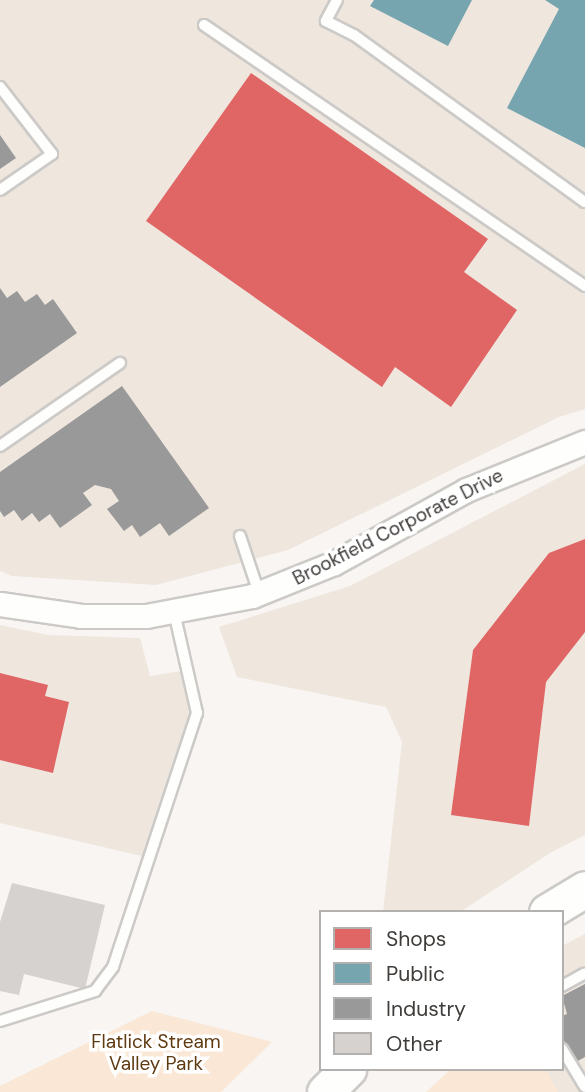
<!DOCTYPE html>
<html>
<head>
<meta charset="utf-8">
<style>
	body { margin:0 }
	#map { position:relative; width:585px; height:1092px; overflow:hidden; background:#f8f5f2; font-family:"DM Sans",sans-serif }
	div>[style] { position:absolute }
	.built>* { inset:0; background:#efe6de }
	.green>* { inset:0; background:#fae7d6 }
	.shops>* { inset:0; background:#e06666 }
	.public>* { inset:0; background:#76a5af }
	.industry>* { inset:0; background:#999 }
	.building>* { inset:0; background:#d5d2cf }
	.roads { filter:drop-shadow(2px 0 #cccac7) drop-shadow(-2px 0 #cccac7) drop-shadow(0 2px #cccac7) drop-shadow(0 -2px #cccac7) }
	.lane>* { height:10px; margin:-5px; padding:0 5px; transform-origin:5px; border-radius:5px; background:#fefefd }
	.street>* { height:23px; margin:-11.5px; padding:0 11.5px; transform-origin:11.5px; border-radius:11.5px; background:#fefefd }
	.primary>* { height:35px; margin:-17.5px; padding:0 17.5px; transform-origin:17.5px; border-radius:17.5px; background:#fefefd }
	span { translate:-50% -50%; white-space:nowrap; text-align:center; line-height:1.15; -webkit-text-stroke:7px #fff; paint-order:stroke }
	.street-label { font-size:19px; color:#3f3c3a }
	.park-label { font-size:19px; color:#5f3a11 }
	.legend { position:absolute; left:319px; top:910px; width:245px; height:161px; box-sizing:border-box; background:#fff; border:2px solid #b2b1b0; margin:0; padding:9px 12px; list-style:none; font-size:21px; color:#3f3c3a }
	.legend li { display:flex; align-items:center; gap:14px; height:35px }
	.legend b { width:35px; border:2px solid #b2b1b0 }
</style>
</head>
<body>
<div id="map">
	<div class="built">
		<div style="clip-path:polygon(0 0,585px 0,585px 409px,559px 417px,288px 550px,156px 585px,12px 576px,0 571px)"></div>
		<div style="clip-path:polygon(585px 464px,585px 835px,550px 853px,460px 912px,383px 912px,402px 742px,386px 707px,237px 677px,219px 627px,350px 586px)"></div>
		<div style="clip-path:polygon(0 625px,48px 635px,140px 638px,150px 676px,188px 670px,193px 716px,146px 857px,0 823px)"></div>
		<div style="clip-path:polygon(585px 934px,585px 1092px,557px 1092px,544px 1069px,562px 1069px,562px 946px)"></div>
	</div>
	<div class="green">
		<div style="clip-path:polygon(152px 1011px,272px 1042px,221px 1092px,0 1092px,0 1086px)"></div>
		<div style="clip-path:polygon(451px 1069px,546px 1069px,558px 1092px,426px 1092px)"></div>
	</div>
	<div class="shops">
		<div style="clip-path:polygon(251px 73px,488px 239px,464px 272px,517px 310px,451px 407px,395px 367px,382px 387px,146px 221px)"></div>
		<div style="clip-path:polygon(585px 539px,585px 632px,546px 682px,529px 826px,451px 815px,473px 650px,549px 553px)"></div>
		<div style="clip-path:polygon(0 673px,48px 685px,45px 696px,69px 702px,53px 773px,0 760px)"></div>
	</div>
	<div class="public">
		<div style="clip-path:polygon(374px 0,472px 0,448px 46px,370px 6px)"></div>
		<div style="clip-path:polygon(545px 0,585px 0,585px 148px,507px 108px,559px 9px)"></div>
	</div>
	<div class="industry">
		<div style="clip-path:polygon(0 135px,16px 158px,0 169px)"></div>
		<div style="clip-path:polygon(0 288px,7px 298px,17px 291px,25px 302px,37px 294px,45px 305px,53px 299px,77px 333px,0 387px)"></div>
		<div style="clip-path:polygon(122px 386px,209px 508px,169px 536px,160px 523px,140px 537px,132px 525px,124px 531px,107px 509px,119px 501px,111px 489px,95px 485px,83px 493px,92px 505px,60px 528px,50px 514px,39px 522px,32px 513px,22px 521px,14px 510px,4px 517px,0 511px,0 472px)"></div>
		<div style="clip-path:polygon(585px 984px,585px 1057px,576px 1062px,562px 1037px,562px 1016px,567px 1014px,562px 996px)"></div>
	</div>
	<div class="building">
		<div style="clip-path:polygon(12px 883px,105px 905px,85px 989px,24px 974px,19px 995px,0 991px,0 922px)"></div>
	</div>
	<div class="roads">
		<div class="lane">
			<div style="left:337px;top:0;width:24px;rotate:118deg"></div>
			<div style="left:326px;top:21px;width:31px;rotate:27deg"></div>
			<div style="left:354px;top:35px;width:285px;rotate:35.9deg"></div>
			<div style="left:204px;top:25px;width:462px;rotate:34.4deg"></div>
			<div style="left:0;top:87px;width:85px;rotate:52.2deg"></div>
			<div style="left:52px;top:154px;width:63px;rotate:145.3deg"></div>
			<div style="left:0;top:446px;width:146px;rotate:-34.7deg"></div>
			<div style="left:240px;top:536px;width:60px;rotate:71.6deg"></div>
			<div style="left:562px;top:986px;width:26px;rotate:-29deg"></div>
			<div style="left:0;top:1021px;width:100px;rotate:-17.5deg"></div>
			<div style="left:95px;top:991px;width:30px;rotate:-53deg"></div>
			<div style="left:113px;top:967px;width:268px;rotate:-71.7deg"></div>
			<div style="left:197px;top:713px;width:104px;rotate:-102.8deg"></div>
			<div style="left:562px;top:1049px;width:44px;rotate:58.8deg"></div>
		</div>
		<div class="street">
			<div style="left:0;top:604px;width:82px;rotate:8.4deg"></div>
			<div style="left:81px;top:616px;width:65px"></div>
			<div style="left:146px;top:616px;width:108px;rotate:-10.7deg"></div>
			<div style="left:252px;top:596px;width:88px;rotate:-21.9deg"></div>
			<div style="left:334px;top:563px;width:151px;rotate:-28.9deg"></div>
			<div style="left:466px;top:490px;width:128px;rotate:-22deg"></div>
		</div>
		<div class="primary">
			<div style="left:547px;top:912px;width:44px;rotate:-31.2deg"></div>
			<div style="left:325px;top:1092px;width:33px;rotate:-45deg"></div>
		</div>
	</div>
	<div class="street-label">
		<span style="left:398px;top:527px;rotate:-27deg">Brookfield Corporate Drive</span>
	</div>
	<div class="park-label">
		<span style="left:156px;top:1053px">Flatlick Stream<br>Valley Park</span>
	</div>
	<ul class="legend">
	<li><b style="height:19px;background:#e06666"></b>Shops</li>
	<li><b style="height:19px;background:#76a5af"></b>Public</li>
	<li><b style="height:19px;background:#999"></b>Industry</li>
	<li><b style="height:19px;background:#d5d2cf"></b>Other</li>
	</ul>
</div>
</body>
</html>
